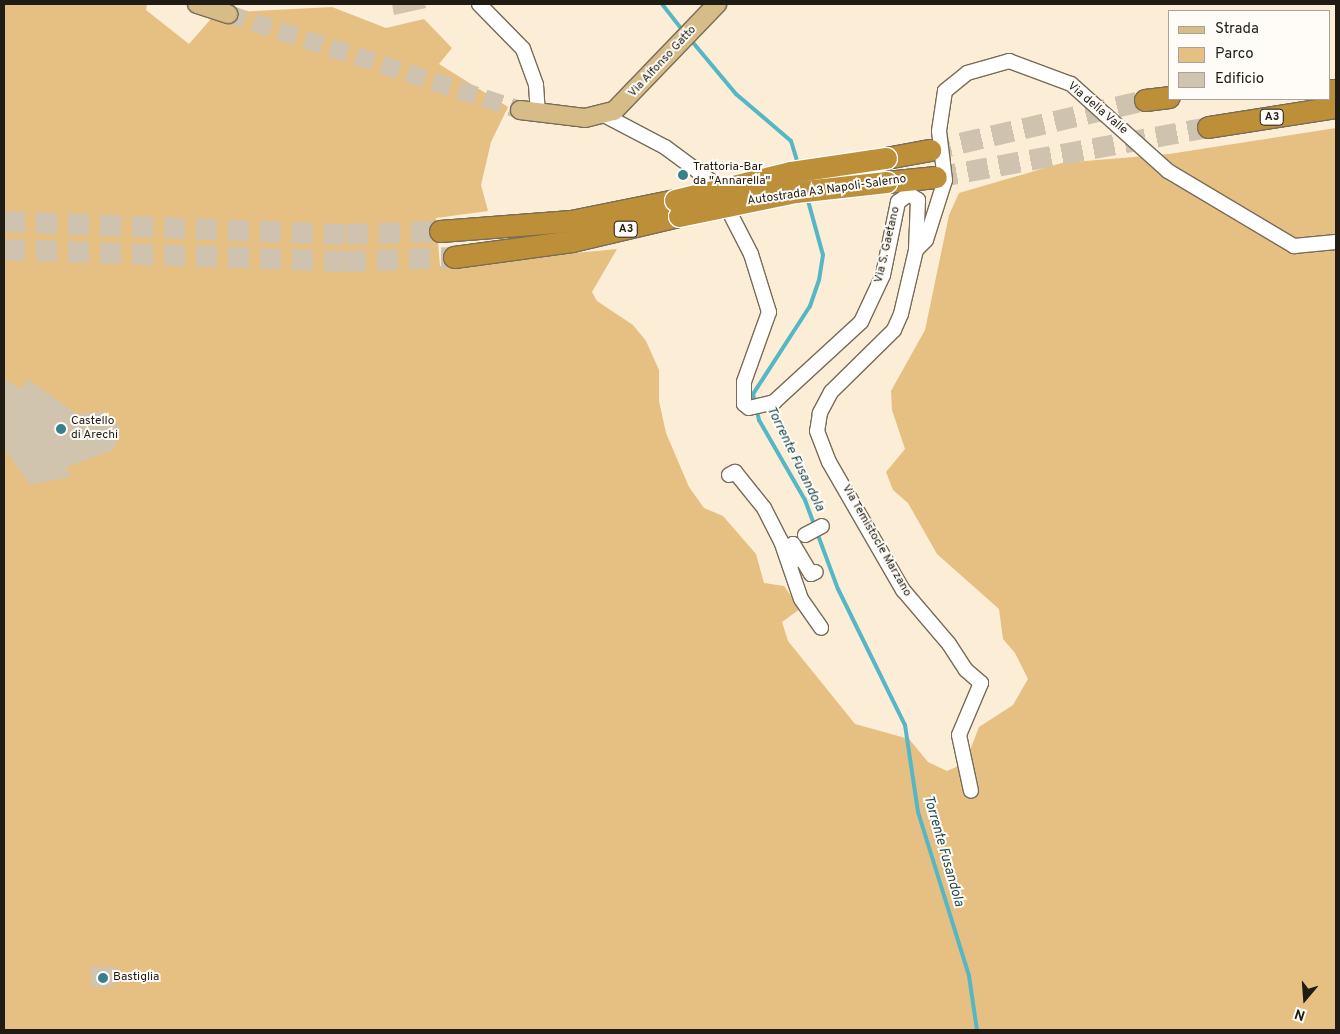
<!DOCTYPE html>
<html>
<head>
<meta charset="utf-8">
<style>
	body { margin:0 }
	#map { position:relative; width:1340px; height:1034px; overflow:hidden; background:#fbedd6; font-family:Overpass,sans-serif }
	div>[style] { position:absolute }
	.green>* { inset:0; background:#e5c082 }
	.stream>* { height:4px; margin:-2px; padding:0 2px; transform-origin:2px; border-radius:2px; background:#55b7c6 }
	.building>* { inset:0; background:#d1c4ae }
	.major-tunnel>* { height:18px; margin-top:-9px; transform-origin:0; background:repeating-linear-gradient(90deg,#cfc3af 0 18px,transparent 0 27px) }
	.highway-tunnel>* { height:21px; margin-top:-10.5px; transform-origin:0; background:repeating-linear-gradient(90deg,#cfc3af 0 21px,transparent 0 32px) }
	.roads { filter:drop-shadow(1px 0 #786c58) drop-shadow(-1px 0 #786c58) drop-shadow(0 1px #786c58) drop-shadow(0 -1px #786c58) }
	.minor>* { height:14px; margin:-7px; padding:0 7px; transform-origin:7px; border-radius:7px; background:#fff }
	.major>* { height:18px; margin:-9px; padding:0 9px; transform-origin:9px; border-radius:9px; background:#d7bc88 }
	.highway>* { height:21px; margin:-10.5px; padding:0 10.5px; transform-origin:10.5px; border-radius:10.5px; background:#bd8f38 }
	.bridges { filter:drop-shadow(1px 0 #fff) drop-shadow(-1px 0 #fff) drop-shadow(0 1px #fff) drop-shadow(0 -1px #fff) }
	.highway-bridge>* { height:21px; margin:-10.5px; padding:0 10.5px; transform-origin:10.5px; border-radius:10.5px; background:#bd8f38 }
	.dots>* { width:14px; height:14px; translate:-50% -50%; box-sizing:border-box; border:2px solid #fffcf7; border-radius:50% }
	span { translate:-50% -50%; white-space:nowrap; text-align:center; line-height:1.15; -webkit-text-stroke:4px #fffcf7; paint-order:stroke }
	.shield-label span { padding:1px 4px; background:#fffcf7; border:1px solid; border-radius:4px; -webkit-text-stroke-width:0 }
	.shield-label { font-size:11px; color:#201b13; font-weight:700 }
	.street-label { font-size:12px; color:#201b13 }
	.poi-label { font-size:12px; color:#201b13 }
	.left { translate:0 -50%; text-align:left }
	.water-label { font-size:14px; color:#1f4c52; font-style:italic }
	.frame { position:absolute; inset:0; border:5px solid #201b13; pointer-events:none }
	.legend { position:absolute; left:1168px; top:10px; width:162px; height:90px; box-sizing:border-box; background:#fffcf7; border:1px solid #a6a29c; margin:0; padding:6px 9px; list-style:none; font-size:15px; color:#201b13 }
	.legend li { display:flex; align-items:center; gap:10px; height:25px }
	.legend b { width:25px; border:1px solid #a6a29c }
	.north { position:absolute; left:1280px; top:974px; width:50px; height:50px; -webkit-text-stroke:4px #fffcf7; paint-order:stroke; rotate:198deg; font-size:14px; font-weight:700; line-height:20px; text-align:center; color:#201b13 }
	.north::after { content:''; display:block; margin:auto; width:18px; height:22px; background:#201b13; clip-path:polygon(50% 0,100% 100%,50% 72%,0 100%) }
</style>
</head>
<body>
<div id="map">
	<div class="green">
		<div style="clip-path:polygon(4px 4px,147px 4px,146px 10px,189px 44px,216px 13px,332px 7px,386px 28px,424px 19px,452px 48px,439px 64px,508px 107px,491px 142px,481px 185px,488px 211px,436px 218px,440px 266px,617px 249px,592px 292px,597px 301px,633px 325px,646px 341px,659px 370px,659px 401px,666px 433px,689px 487px,704px 508px,723px 516px,756px 554px,764px 583px,784px 586px,800px 609px,782px 622px,788px 641px,855px 724px,909px 739px,928px 762px,947px 771px,965px 763px,979px 727px,1013px 705px,1028px 679px,1015px 653px,1003px 639px,999px 609px,937px 554px,908px 503px,893px 490px,886px 472px,905px 449px,892px 410px,891px 391px,925px 330px,949px 215px,959px 193px,1062px 163px,1169px 154px,1336px 128px,1336px 1030px,4px 1030px)"></div>
	</div>
	<div class="stream">
		<div style="left:662px;top:4px;width:36px;rotate:52deg"></div>
		<div style="left:690px;top:39px;width:72px;rotate:50.1deg"></div>
		<div style="left:736px;top:94px;width:72px;rotate:40.5deg"></div>
		<div style="left:791px;top:141px;width:24px;rotate:73deg"></div>
		<div style="left:807px;top:197px;width:60px;rotate:74.6deg"></div>
		<div style="left:823px;top:255px;width:25px;rotate:99deg"></div>
		<div style="left:819px;top:280px;width:28px;rotate:109deg"></div>
		<div style="left:810px;top:306px;width:105px;rotate:122.9deg"></div>
		<div style="left:753px;top:394px;width:27px;rotate:77deg"></div>
		<div style="left:759px;top:420px;width:92px;rotate:60.1deg"></div>
		<div style="left:805px;top:500px;width:95px;rotate:69.7deg"></div>
		<div style="left:838px;top:589px;width:152px;rotate:63.8deg"></div>
		<div style="left:905px;top:725px;width:88px;rotate:81.5deg"></div>
		<div style="left:918px;top:812px;width:172px;rotate:72.7deg"></div>
		<div style="left:969px;top:976px;width:55px;rotate:81.6deg"></div>
	</div>
	<div class="building">
		<div style="clip-path:polygon(392px 4px,425px 4px,426px 8px,394px 15px)"></div>
		<div style="clip-path:polygon(4px 379px,21px 389px,28px 379px,77px 414px,104px 411px,104px 419px,119px 426px,116px 445px,111px 451px,66px 467px,70px 477px,30px 485px,4px 448px)"></div>
		<div style="clip-path:polygon(90px 967px,114px 967px,118px 974px,113px 986px,92px 988px)"></div>
	</div>
	<div class="major-tunnel">
		<div style="left:228px;top:14px;width:307px;rotate:18.2deg"></div>
	</div>
	<div class="highway-tunnel">
		<div style="left:930px;top:150px;width:221px;rotate:-13.1deg"></div>
		<div style="left:936px;top:177px;width:277px;rotate:-10.4deg"></div>
		<div style="left:4px;top:221px;width:343px;rotate:2.2deg"></div>
		<div style="left:347px;top:234px;width:93px;rotate:-1.8deg"></div>
		<div style="left:4px;top:249px;width:341px;rotate:2deg"></div>
		<div style="left:345px;top:261px;width:109px;rotate:-2.1deg"></div>
	</div>
	<div class="roads">
		<div class="minor">
			<div style="left:479px;top:4px;width:63px;rotate:45.6deg"></div>
			<div style="left:523px;top:49px;width:38px;rotate:70deg"></div>
			<div style="left:536px;top:85px;width:29px;rotate:86deg"></div>
			<div style="left:604px;top:115px;width:69px;rotate:27.7deg"></div>
			<div style="left:665px;top:147px;width:62px;rotate:36.5deg"></div>
			<div style="left:715px;top:184px;width:79px;rotate:62.8deg"></div>
			<div style="left:751px;top:254px;width:61px;rotate:72.8deg"></div>
			<div style="left:769px;top:312px;width:74px;rotate:109.7deg"></div>
			<div style="left:744px;top:382px;width:22px;rotate:90deg"></div>
			<div style="left:744px;top:404px;width:6px;rotate:39deg"></div>
			<div style="left:749px;top:408px;width:26px;rotate:-13deg"></div>
			<div style="left:774px;top:402px;width:118px;rotate:-42.6deg"></div>
			<div style="left:861px;top:322px;width:52px;rotate:-64.9deg"></div>
			<div style="left:883px;top:275px;width:75px;rotate:-78.4deg"></div>
			<div style="left:898px;top:202px;width:14px;rotate:-36deg"></div>
			<div style="left:909px;top:194px;width:11px;rotate:34deg"></div>
			<div style="left:918px;top:200px;width:50px;rotate:92.3deg"></div>
			<div style="left:916px;top:250px;width:66px;rotate:103.2deg"></div>
			<div style="left:901px;top:314px;width:17px;rotate:114deg"></div>
			<div style="left:894px;top:330px;width:88px;rotate:135.5deg"></div>
			<div style="left:831px;top:392px;width:24px;rotate:118deg"></div>
			<div style="left:820px;top:413px;width:18px;rotate:99deg"></div>
			<div style="left:817px;top:431px;width:33px;rotate:69deg"></div>
			<div style="left:829px;top:462px;width:148px;rotate:60deg"></div>
			<div style="left:903px;top:590px;width:71px;rotate:49.6deg"></div>
			<div style="left:949px;top:644px;width:31px;rotate:57deg"></div>
			<div style="left:966px;top:670px;width:20px;rotate:41deg"></div>
			<div style="left:981px;top:683px;width:56px;rotate:112.9deg"></div>
			<div style="left:959px;top:735px;width:57px;rotate:77.9deg"></div>
			<div style="left:916px;top:250px;width:14px;rotate:-45deg"></div>
			<div style="left:926px;top:240px;width:63px;rotate:-72.4deg"></div>
			<div style="left:945px;top:180px;width:49px;rotate:-97deg"></div>
			<div style="left:939px;top:131px;width:40px;rotate:-81.5deg"></div>
			<div style="left:945px;top:91px;width:28px;rotate:-39deg"></div>
			<div style="left:967px;top:73px;width:44px;rotate:-15.9deg"></div>
			<div style="left:1009px;top:61px;width:66px;rotate:20.4deg"></div>
			<div style="left:1071px;top:84px;width:130px;rotate:41.9deg"></div>
			<div style="left:1168px;top:171px;width:147px;rotate:30.8deg"></div>
			<div style="left:1294px;top:246px;width:42px;rotate:-5.4deg"></div>
			<div style="left:729px;top:475px;width:7px;rotate:-27deg"></div>
			<div style="left:735px;top:472px;width:46px;rotate:51.1deg"></div>
			<div style="left:764px;top:508px;width:37px;rotate:63deg"></div>
			<div style="left:781px;top:541px;width:61px;rotate:71deg"></div>
			<div style="left:801px;top:599px;width:35px;rotate:55deg"></div>
			<div style="left:805px;top:535px;width:19px;rotate:-28deg"></div>
			<div style="left:793px;top:562px;width:18px;rotate:-90deg"></div>
			<div style="left:793px;top:544px;width:35px;rotate:59deg"></div>
			<div style="left:811px;top:574px;width:5px;rotate:-22deg"></div>
		</div>
		<div class="major">
			<div style="left:197px;top:4px;width:33px;rotate:18deg"></div>
			<div style="left:520px;top:110px;width:65px;rotate:7deg"></div>
			<div style="left:585px;top:118px;width:30px;rotate:-14deg"></div>
			<div style="left:614px;top:111px;width:149px;rotate:-46.1deg"></div>
		</div>
		<div class="highway">
			<div style="left:1329px;top:90px;width:7px"></div>
			<div style="left:1145px;top:100px;width:24px;rotate:-7deg"></div>
			<div style="left:1208px;top:127px;width:130px;rotate:-8.9deg"></div>
			<div style="left:886px;top:158px;width:45px;rotate:-10.3deg"></div>
			<div style="left:886px;top:182px;width:50px;rotate:-5.7deg"></div>
			<div style="left:440px;top:231px;width:131px;rotate:-4.4deg"></div>
			<div style="left:571px;top:221px;width:106px;rotate:-11.4deg"></div>
			<div style="left:454px;top:257px;width:119px;rotate:-7.7deg"></div>
			<div style="left:572px;top:241px;width:110px;rotate:-13.2deg"></div>
		</div>
	</div>
	<div class="bridges">
		<div class="highway-bridge">
			<div style="left:675px;top:200px;width:119px;rotate:-13.6deg"></div>
			<div style="left:791px;top:172px;width:96px;rotate:-8.4deg"></div>
			<div style="left:679px;top:216px;width:119px;rotate:-11.6deg"></div>
			<div style="left:796px;top:192px;width:91px;rotate:-6.3deg"></div>
		</div>
	</div>
	<div class="dots">
		<div style="left:683px;top:175px;background:#3a808b"></div>
		<div style="left:61px;top:429px;background:#3a808b"></div>
		<div style="left:103px;top:978px;background:#3a808b"></div>
	</div>
	<div class="shield-label">
		<span style="left:1272px;top:117px">A3</span>
		<span style="left:626px;top:229px">A3</span>
	</div>
	<div class="street-label">
		<span style="left:663px;top:62px;rotate:-47deg">Via Alfonso Gatto</span>
		<span style="left:1097px;top:109px;rotate:40deg">Via della Valle</span>
		<span style="left:827px;top:191px;rotate:-8deg">Autostrada A3 Napoli-Salerno</span>
		<span style="left:888px;top:245px;rotate:-77deg">Via S. Gaetano</span>
		<span style="left:876px;top:541px;rotate:60deg">Via Temistocle Marzano</span>
	</div>
	<div class="poi-label">
		<span class="left" style="left:693px;top:175px">Trattoria-Bar<br>da "Annarella"</span>
		<span class="left" style="left:71px;top:429px">Castello<br>di Arechi</span>
		<span class="left" style="left:113px;top:978px">Bastiglia</span>
	</div>
	<div class="water-label">
		<span style="left:795px;top:459px;rotate:64deg">Torrente Fusandola</span>
		<span style="left:943px;top:851px;rotate:74deg">Torrente Fusandola</span>
	</div>
	<div class="frame"></div>
	<ul class="legend">
	<li><b style="height:6px;background:#d7bc88"></b>Strada</li>
	<li><b style="height:14px;background:#e5c082"></b>Parco</li>
	<li><b style="height:14px;background:#d1c4ae"></b>Edificio</li>
	</ul>
	<div class="north">N</div>
</div>
</body>
</html>
